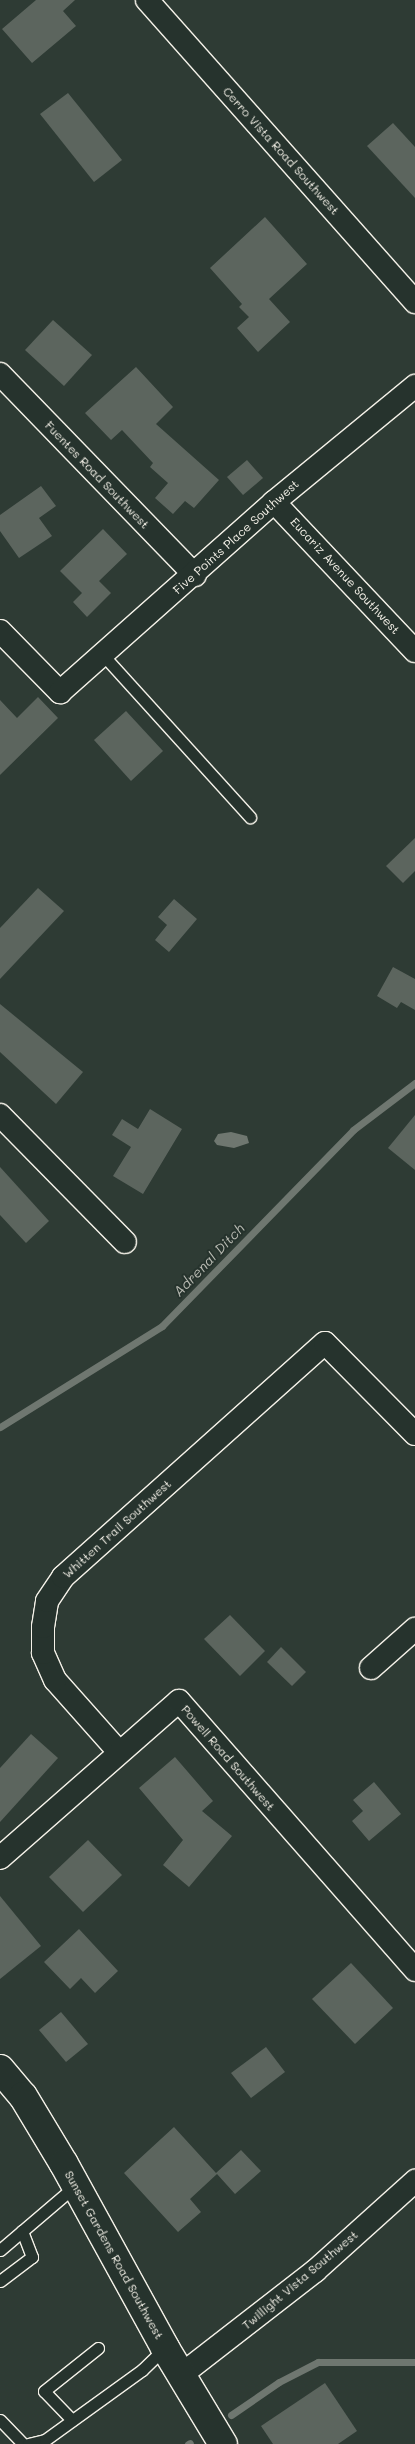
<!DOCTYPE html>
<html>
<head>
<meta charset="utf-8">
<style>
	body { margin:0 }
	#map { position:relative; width:415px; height:2444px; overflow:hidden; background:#2e3b34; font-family:Mali,sans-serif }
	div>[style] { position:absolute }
	.water>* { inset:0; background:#6f7770 }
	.stream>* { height:7px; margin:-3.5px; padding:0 3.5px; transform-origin:3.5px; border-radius:3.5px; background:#6f7770 }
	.building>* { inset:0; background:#5c655e }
	.roads { filter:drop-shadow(1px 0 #f4f1e8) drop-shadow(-1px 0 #f4f1e8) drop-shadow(0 1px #f4f1e8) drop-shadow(0 -1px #f4f1e8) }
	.lane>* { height:11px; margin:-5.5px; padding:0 5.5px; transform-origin:5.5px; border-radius:5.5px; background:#26332d }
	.street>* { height:22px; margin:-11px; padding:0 11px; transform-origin:11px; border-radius:11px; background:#26332d }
	.secondary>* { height:28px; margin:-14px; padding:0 14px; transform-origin:14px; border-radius:14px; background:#26332d }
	span { translate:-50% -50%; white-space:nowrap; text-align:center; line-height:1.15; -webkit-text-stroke:4px #26332d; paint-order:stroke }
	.street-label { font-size:12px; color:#f4f1e8 }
	.water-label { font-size:14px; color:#b8bab2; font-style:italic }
</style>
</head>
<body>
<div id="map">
	<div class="water">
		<div style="clip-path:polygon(231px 1132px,247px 1136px,249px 1143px,234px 1148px,217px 1145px,214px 1141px,218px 1134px)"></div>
	</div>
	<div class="stream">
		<div style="left:0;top:1427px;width:191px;rotate:-31.9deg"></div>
		<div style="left:162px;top:1326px;width:274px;rotate:-45.7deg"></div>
		<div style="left:353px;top:1130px;width:78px;rotate:-37.2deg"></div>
		<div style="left:231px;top:2415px;width:58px;rotate:-34.5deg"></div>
		<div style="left:279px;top:2382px;width:44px;rotate:-27.1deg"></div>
		<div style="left:318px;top:2362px;width:97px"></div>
		<div style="left:188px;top:2444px;width:2px;rotate:-27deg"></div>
	</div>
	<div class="building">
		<div style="clip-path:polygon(36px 0,75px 0,63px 11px,76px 26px,32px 63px,2px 29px)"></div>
		<div style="clip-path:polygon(68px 93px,122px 160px,94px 182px,40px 114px)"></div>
		<div style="clip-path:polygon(393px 123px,415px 147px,415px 198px,367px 146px)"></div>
		<div style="clip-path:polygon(265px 217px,307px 264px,269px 299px,290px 322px,258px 352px,237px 328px,249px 317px,239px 307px,242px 304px,210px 268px)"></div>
		<div style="clip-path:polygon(53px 320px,92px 355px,64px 386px,25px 350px)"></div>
		<div style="clip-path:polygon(136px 367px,173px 407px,156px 424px,219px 480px,194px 508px,185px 501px,173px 514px,155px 498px,168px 483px,150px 467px,153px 463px,122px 430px,111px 440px,85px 413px)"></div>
		<div style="clip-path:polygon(247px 460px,263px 478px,243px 495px,227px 477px)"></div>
		<div style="clip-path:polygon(41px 486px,56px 506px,39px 518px,52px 536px,19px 558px,0 531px,0 515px)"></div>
		<div style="clip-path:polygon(103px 529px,127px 554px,99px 581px,111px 593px,87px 617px,73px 602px,82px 593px,60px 571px)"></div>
		<div style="clip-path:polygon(38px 697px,58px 718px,0 775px,0 700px,17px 718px)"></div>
		<div style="clip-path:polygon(126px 711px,163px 751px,131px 781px,94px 740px)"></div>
		<div style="clip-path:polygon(415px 838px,415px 871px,403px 883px,386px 866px)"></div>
		<div style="clip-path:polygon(38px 888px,64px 911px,0 979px,0 928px)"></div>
		<div style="clip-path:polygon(174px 899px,197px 919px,169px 952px,155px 940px,167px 925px,158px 917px)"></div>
		<div style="clip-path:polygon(393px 967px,415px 979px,415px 1010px,401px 1002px,397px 1008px,377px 996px)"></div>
		<div style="clip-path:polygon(0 1004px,83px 1072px,56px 1104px,0 1052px)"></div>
		<div style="clip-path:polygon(150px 1109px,182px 1129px,143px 1194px,113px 1176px,131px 1147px,112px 1135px,122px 1119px,138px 1129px)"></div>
		<div style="clip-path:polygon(415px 1115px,415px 1170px,388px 1148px)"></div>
		<div style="clip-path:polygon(0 1167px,49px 1221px,26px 1243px,0 1215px)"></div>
		<div style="clip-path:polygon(230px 1615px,265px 1651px,240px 1676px,204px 1639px)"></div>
		<div style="clip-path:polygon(281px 1647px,306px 1672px,292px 1686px,267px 1662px)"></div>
		<div style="clip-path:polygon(31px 1734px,58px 1758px,0 1822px,0 1768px)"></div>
		<div style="clip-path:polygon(175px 1757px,213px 1801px,202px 1811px,232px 1836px,189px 1887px,163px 1865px,183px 1840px,139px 1788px)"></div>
		<div style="clip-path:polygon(374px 1782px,401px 1814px,369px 1841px,352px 1821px,363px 1811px,353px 1800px)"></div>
		<div style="clip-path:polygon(88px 1840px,122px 1875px,83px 1912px,49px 1877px)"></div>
		<div style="clip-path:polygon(0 1896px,41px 1946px,0 1979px)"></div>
		<div style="clip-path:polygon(79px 1929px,118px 1971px,95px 1993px,81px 1978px,70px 1989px,44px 1962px)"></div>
		<div style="clip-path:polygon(351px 1963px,393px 2008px,355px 2044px,312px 1999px)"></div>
		<div style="clip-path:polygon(61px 2012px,88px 2044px,66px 2062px,39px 2030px)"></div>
		<div style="clip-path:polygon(266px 2047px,285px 2072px,251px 2098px,231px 2073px)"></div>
		<div style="clip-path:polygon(174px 2127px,216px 2173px,241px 2150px,261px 2171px,235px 2194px,217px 2174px,190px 2199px,201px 2212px,178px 2232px,124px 2173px)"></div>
		<div style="clip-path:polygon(325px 2383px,357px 2431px,338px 2444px,273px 2444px,261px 2426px)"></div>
	</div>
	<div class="roads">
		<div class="lane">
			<div style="left:103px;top:655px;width:219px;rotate:47.8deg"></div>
			<div style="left:0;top:2250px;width:99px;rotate:-40.5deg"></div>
			<div style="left:0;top:2281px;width:40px;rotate:-37deg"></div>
			<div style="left:32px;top:2257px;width:28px;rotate:-111deg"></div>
			<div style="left:0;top:2420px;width:33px;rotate:46deg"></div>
			<div style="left:72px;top:2420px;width:40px;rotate:-134deg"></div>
			<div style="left:44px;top:2391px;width:69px;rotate:-38.5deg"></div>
			<div style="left:28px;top:2444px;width:17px;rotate:-13deg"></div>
			<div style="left:45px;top:2440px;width:120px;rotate:-35.8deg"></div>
			<div style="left:142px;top:2370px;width:32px;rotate:-44deg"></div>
		</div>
		<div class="street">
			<div style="left:147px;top:0;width:404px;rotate:48.4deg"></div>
			<div style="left:0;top:374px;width:280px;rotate:45.9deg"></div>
			<div style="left:274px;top:502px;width:205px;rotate:46.6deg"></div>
			<div style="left:0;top:631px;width:86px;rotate:45.5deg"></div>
			<div style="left:60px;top:692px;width:286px;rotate:-41.6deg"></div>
			<div style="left:274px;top:502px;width:183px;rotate:-39.4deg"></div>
			<div style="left:0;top:1115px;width:178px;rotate:45.5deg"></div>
			<div style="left:371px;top:1668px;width:59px;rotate:-41.6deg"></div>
			<div style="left:119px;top:1752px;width:96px;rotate:-131.6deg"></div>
			<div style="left:55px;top:1680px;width:30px;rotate:-114deg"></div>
			<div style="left:43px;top:1653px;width:26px;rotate:-90deg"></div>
			<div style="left:43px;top:1627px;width:26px;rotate:-81deg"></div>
			<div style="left:47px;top:1601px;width:29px;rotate:-56deg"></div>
			<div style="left:63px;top:1577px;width:351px;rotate:-41.8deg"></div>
			<div style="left:325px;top:1343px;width:128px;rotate:45.3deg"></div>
			<div style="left:0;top:1858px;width:238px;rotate:-41.3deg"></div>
			<div style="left:179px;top:1701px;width:358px;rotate:48.7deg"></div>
			<div style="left:181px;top:2375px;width:170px;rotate:-37.8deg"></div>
			<div style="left:315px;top:2271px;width:135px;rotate:-42deg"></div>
		</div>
		<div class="secondary">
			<div style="left:0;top:2069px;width:35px;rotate:50deg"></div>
			<div style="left:23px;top:2096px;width:79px;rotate:58.9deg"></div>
			<div style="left:64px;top:2164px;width:210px;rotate:61.2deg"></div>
			<div style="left:165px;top:2348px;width:112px;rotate:58.9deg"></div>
		</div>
	</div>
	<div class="street-label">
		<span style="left:281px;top:151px;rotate:48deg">Cerro Vista Road Southwest</span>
		<span style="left:97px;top:475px;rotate:46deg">Fuentes Road Southwest</span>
		<span style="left:236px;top:537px;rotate:-42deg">Five Points Place Southwest</span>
		<span style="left:345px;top:576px;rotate:47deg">Eucariz Avenue Southwest</span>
		<span style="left:117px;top:1529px;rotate:-42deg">Whitten Trail Southwest</span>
		<span style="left:228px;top:1758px;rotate:49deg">Powell Road Southwest</span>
		<span style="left:114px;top:2255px;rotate:61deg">Sunset Gardens Road Southwest</span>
		<span style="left:300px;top:2280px;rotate:-40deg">Twillight Vista Southwest</span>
	</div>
	<div class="water-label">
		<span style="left:209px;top:1260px;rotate:-46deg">Adrenal Ditch</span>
	</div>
</div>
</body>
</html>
